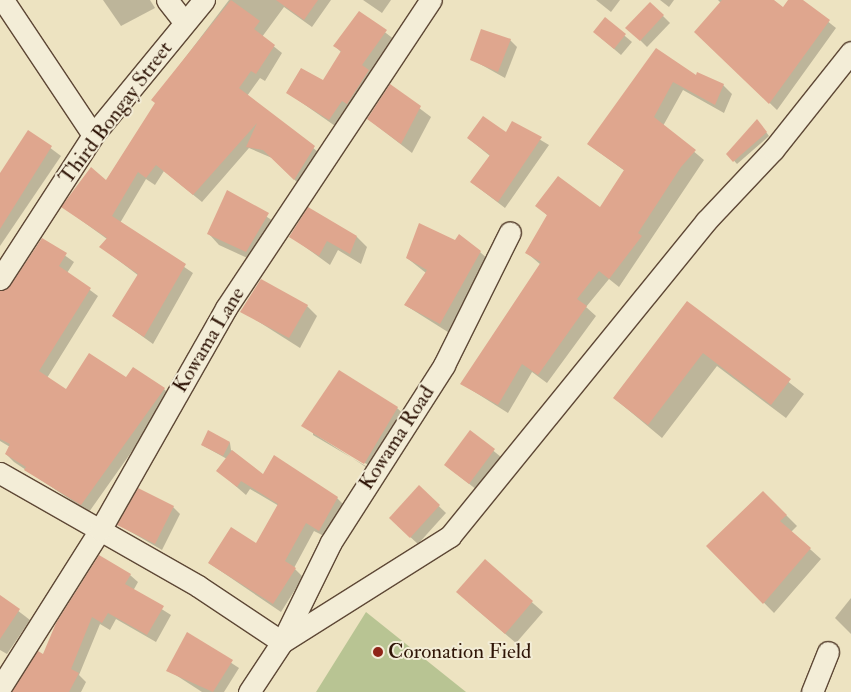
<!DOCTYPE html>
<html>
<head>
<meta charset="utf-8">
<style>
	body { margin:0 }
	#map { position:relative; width:851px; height:692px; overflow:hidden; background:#ede3c1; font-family:"IM FELL Double Pica",serif }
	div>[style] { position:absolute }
	.green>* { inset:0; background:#b8c493 }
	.shadow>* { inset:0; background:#0003 }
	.building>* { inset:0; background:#dfa68e }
	.roads { filter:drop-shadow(1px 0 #5e4836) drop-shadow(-1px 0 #5e4836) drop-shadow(0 1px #5e4836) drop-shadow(0 -1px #5e4836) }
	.minor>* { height:21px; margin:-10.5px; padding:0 10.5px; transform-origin:10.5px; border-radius:10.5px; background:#f3edd7 }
	.dots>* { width:14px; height:14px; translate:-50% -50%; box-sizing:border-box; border:2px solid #f3edd7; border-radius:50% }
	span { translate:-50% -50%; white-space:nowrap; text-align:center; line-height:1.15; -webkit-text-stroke:4px #f3edd7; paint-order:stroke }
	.street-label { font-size:21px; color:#2f1507 }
	.poi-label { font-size:21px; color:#2f1507 }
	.left { translate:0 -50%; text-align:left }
</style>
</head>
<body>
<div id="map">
	<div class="green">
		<div style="clip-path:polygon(366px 612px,466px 692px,316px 692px)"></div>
	</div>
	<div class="shadow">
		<div style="clip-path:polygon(103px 0,150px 0,155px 8px,121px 26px)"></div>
		<div style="clip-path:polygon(229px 0,331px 0,312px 27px,284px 7px,262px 37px,282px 53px,265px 81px,260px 78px,247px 96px,322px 155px,302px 187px,272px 158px,249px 148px,202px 202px,164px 171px,155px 185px,146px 179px,120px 223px,193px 273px,153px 344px,114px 316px,139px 276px,101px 247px,107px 239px,63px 207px,106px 181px,156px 103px,153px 100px)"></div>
		<div style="clip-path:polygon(363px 0,391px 0,382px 13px)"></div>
		<div style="clip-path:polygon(596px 0,620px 0,611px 12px)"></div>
		<div style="clip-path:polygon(660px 0,674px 0,669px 7px)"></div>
		<div style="clip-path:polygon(718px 0,772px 0,783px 8px,790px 0,801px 0,836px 28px,777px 110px,696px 32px,721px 3px)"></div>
		<div style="clip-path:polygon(650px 3px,670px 23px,647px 47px,634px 34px)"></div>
		<div style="clip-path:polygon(360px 13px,395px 40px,338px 128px,288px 93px,324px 81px,342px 53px,335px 46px)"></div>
		<div style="clip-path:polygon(605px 19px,632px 42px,621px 55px,601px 38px)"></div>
		<div style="clip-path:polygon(510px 40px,517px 47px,505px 78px,471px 59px)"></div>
		<div style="clip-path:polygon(656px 50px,696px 77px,723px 85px,732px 94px,724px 113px,683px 90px,663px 126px,704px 160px,619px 287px,609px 279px,586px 307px,596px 316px,547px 383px,532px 372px,508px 413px,462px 384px,541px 265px,527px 253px,548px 216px,537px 206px,600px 209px,625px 171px,588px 144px)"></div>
		<div style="clip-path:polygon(390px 86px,431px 117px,412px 153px,368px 119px)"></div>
		<div style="clip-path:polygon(512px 123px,549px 145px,505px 208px,471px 182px,490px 156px,468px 138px,506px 134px)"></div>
		<div style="clip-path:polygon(760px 124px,769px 136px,737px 164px,728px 154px)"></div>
		<div style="clip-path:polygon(29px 132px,61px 156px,0 246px,0 175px)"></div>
		<div style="clip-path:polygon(228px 191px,279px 225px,256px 262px,219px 245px,209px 234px)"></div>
		<div style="clip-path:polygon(290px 236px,357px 237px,367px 247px,361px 264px,338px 250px,330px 265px)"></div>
		<div style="clip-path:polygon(42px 239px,74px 262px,67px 273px,98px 296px,47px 378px,67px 391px,127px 379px,164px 389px,171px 396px,89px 512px,14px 462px,6px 454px,10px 447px,0 441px,0 291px,11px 287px)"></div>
		<div style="clip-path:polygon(480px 252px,491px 262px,451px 334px,405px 305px,426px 273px,407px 258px)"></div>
		<div style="clip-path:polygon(687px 303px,804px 394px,786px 418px,717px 366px,662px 438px,614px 398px)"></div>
		<div style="clip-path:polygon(307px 306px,317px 316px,300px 348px,242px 311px)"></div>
		<div style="clip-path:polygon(evenodd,397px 408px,408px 418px,375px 473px,303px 426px,397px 408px,313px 432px,370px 466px,369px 468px,313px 435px,313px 432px)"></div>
		<div style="clip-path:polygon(209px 432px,230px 443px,231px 450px,263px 476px,337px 498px,346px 507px,328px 538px,314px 531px,294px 568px,303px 577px,281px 612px,209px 563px,256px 545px,279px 506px,250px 489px,246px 495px,217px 470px,227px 459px,202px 445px)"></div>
		<div style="clip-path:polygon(470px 432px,501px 457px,477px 490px,445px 465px)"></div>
		<div style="clip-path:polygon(419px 487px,446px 513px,418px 544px,397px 525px)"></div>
		<div style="clip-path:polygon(763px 492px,797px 526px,791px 532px,821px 559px,774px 613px,708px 546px)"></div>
		<div style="clip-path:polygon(173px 507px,180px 514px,162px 550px,119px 525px)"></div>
		<div style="clip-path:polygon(485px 561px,543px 612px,516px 643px,468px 602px)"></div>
		<div style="clip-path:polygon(130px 575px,138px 582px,133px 591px,171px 615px,156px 642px,116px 619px,110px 630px,100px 624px,79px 675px,86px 682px,81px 692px,14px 692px,44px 656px)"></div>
		<div style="clip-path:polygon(0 597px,30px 620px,7px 654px,0 650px)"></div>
		<div style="clip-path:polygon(851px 598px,851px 634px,835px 618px)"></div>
		<div style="clip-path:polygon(187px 634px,239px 668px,224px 692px,202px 692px,168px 670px)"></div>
	</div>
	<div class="building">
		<div style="clip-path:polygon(231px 0,260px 21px,254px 29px,275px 45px,256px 74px,251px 71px,239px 88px,315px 146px,294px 180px,263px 150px,246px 147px,257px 123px,193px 195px,156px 165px,146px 178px,138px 172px,112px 216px,186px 264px,144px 337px,112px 316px,138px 274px,99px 247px,107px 238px,61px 207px,91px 167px,106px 180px,155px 103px,151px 100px)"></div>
		<div style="clip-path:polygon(276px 0,318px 0,304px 20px)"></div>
		<div style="clip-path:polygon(722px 0,774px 0,783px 7px,788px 0,803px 0,830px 20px,769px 104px,694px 32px)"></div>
		<div style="clip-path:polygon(650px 2px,664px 15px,640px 41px,625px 28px)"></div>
		<div style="clip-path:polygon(359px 11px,387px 30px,362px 65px,369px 70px,347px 104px,342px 101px,329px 120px,286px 93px,301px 68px,323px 80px,341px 51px,333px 46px)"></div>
		<div style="clip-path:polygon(605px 17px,626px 34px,614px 49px,593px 32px)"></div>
		<div style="clip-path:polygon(481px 29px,511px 39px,498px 72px,470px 60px)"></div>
		<div style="clip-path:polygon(656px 48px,696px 75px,697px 72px,724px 84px,715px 105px,673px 82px,654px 117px,696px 150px,681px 167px,638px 233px,642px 236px,609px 279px,599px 271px,577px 299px,587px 306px,538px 375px,522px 364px,498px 405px,460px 384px,541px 262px,525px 253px,547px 215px,535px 206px,558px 176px,600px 207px,624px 170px,587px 144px)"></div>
		<div style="clip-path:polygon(390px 84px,421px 106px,401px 144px,367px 119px)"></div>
		<div style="clip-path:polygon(483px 116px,506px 132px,512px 121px,542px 137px,498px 202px,470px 182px,490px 155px,467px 138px)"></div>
		<div style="clip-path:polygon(757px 119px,767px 132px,733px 162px,726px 154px)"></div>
		<div style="clip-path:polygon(28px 130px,52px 146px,0 229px,0 173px)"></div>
		<div style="clip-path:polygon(227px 190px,269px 213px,246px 252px,207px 234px)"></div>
		<div style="clip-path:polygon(308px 207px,357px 236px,350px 254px,327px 241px,319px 256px,289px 237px)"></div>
		<div style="clip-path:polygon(419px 223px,455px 240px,459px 234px,481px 251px,440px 324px,404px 305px,427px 270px,406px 258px)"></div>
		<div style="clip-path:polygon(42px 238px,67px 253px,59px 266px,91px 288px,39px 371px,66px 389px,89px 353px,126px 377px,133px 367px,165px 388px,81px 505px,24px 470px,26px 467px,5px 454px,10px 444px,0 439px,0 291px,10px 286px)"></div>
		<div style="clip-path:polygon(261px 279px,308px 305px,289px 338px,240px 312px)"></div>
		<div style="clip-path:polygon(687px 301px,791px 379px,771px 405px,703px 353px,648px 425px,613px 398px)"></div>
		<div style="clip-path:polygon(339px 370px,398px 407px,364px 464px,301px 426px)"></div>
		<div style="clip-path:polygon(208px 430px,230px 442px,223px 456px,201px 445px)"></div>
		<div style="clip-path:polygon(470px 430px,495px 449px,469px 484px,444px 465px)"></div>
		<div style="clip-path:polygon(232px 450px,263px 474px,274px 455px,338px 497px,319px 531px,306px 523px,285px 561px,296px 568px,273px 604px,208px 563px,231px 527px,256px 543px,278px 504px,241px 481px,237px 487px,216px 471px)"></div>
		<div style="clip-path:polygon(419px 485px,440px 505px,410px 538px,389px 518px)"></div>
		<div style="clip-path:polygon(138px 488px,174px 506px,155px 544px,117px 525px)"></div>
		<div style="clip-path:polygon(763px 491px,787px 515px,780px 521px,811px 548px,763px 604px,706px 546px)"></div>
		<div style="clip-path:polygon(99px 555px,131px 574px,125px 584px,164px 606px,147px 635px,108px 613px,102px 623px,92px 617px,71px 669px,79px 673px,69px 692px,12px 692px,38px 651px,43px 654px,56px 623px)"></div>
		<div style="clip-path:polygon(485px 559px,533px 601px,505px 634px,456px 592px)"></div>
		<div style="clip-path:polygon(0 595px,20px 609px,0 639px)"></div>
		<div style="clip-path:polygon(187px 632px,233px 660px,213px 692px,166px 671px)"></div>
	</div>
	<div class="roads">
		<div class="minor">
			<div style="left:3px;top:0;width:162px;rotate:56.3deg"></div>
			<div style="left:167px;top:0;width:28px;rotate:52deg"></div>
			<div style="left:0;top:279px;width:171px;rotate:-57.1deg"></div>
			<div style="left:93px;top:135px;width:175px;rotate:-50.6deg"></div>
			<div style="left:0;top:473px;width:228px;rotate:29.7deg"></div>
			<div style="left:198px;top:586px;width:101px;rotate:33.7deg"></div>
			<div style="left:282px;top:642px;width:199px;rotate:-32.2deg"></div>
			<div style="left:450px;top:536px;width:406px;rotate:-50.9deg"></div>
			<div style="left:706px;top:221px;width:98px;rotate:-46.7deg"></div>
			<div style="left:773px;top:150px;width:125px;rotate:-51.5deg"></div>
			<div style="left:0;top:688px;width:187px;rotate:-57.7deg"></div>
			<div style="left:100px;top:530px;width:255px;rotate:-60.4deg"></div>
			<div style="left:226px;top:308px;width:370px;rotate:-56.4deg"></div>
			<div style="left:249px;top:692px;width:60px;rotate:-56.6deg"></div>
			<div style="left:282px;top:642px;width:111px;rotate:-63.9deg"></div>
			<div style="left:331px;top:542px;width:210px;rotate:-57.4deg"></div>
			<div style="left:444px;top:365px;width:148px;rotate:-63.6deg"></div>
			<div style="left:812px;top:692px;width:43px;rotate:-68.2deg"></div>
		</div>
	</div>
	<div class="dots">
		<div style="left:378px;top:652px;background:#8f2418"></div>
	</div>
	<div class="street-label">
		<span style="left:116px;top:113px;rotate:-53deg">Third Bongay Street</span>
		<span style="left:209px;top:340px;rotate:-59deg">Kowama Lane</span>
		<span style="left:397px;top:438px;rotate:-57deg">Kowama Road</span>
	</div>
	<div class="poi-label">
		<span class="left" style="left:388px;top:652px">Coronation Field</span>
	</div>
</div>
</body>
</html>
